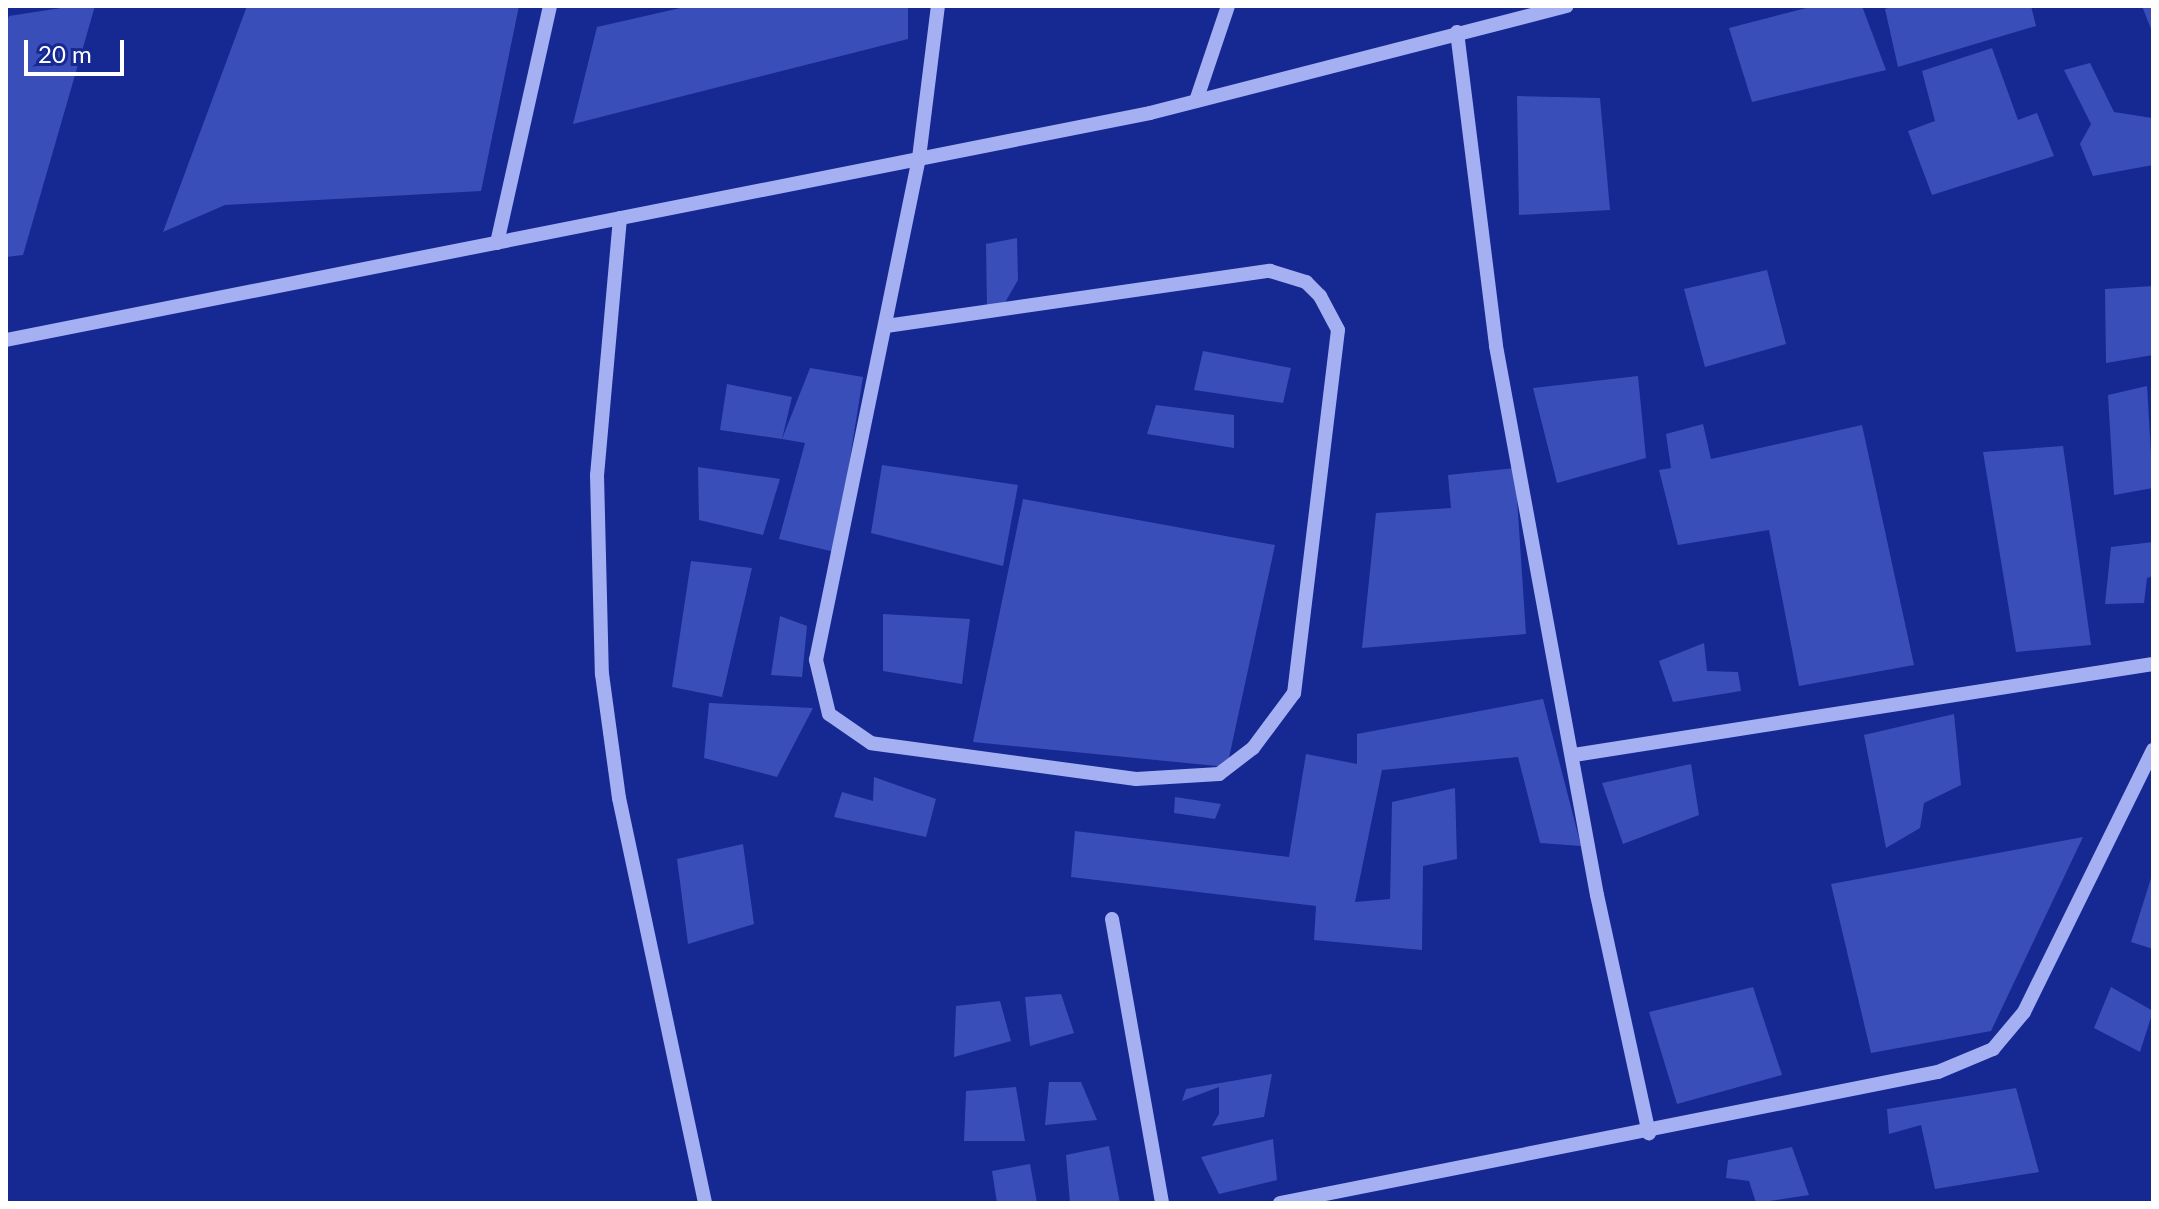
<!DOCTYPE html>
<html>
<head>
<meta charset="utf-8">
<style>
	body { margin:0 }
	#map { position:relative; width:2159px; height:1209px; overflow:hidden; background:#162892; font-family:Lato,sans-serif }
	div>[style] { position:absolute }
	.building>* { inset:0; background:#3a4eb9 }
	.minor>* { height:14px; margin:-7px; padding:0 7px; transform-origin:7px; border-radius:7px; background:#a4b0f1 }
	span { translate:-50% -50%; white-space:nowrap; text-align:center; line-height:1.15; -webkit-text-stroke:8px #162892; paint-order:stroke }
	.frame { position:absolute; inset:0; border:8px solid #fff; pointer-events:none }
	.scale { position:absolute; left:24px; top:40px; width:100px; height:36px; box-sizing:border-box; border:4px solid #fff; border-top:0; padding-left:10px; font-size:24px; line-height:28px; white-space:nowrap; color:#fff; -webkit-text-stroke:6px #162892; paint-order:stroke }
</style>
</head>
<body>
<div id="map">
	<div class="building">
		<div style="clip-path:polygon(74px 6px,95px 6px,23px 255px,6px 257px,6px 25px,9px 16px)"></div>
		<div style="clip-path:polygon(247px 6px,519px 6px,481px 191px,225px 205px,163px 232px)"></div>
		<div style="clip-path:polygon(689px 6px,908px 6px,908px 39px,573px 124px,597px 27px)"></div>
		<div style="clip-path:polygon(1814px 6px,1862px 6px,1886px 70px,1752px 102px,1729px 28px)"></div>
		<div style="clip-path:polygon(1893px 6px,2031px 6px,2036px 26px,1898px 67px,1885px 9px)"></div>
		<div style="clip-path:polygon(2142px 6px,2153px 6px,2153px 34px)"></div>
		<div style="clip-path:polygon(1992px 48px,2018px 120px,2037px 113px,2054px 156px,1932px 195px,1908px 131px,1935px 121px,1922px 71px)"></div>
		<div style="clip-path:polygon(2090px 63px,2114px 112px,2152px 118px,2153px 165px,2093px 176px,2080px 144px,2091px 124px,2064px 70px)"></div>
		<div style="clip-path:polygon(1517px 96px,1600px 98px,1610px 210px,1519px 215px)"></div>
		<div style="clip-path:polygon(1017px 238px,1018px 280px,1003px 306px,987px 308px,986px 244px)"></div>
		<div style="clip-path:polygon(1767px 270px,1786px 344px,1705px 367px,1684px 289px)"></div>
		<div style="clip-path:polygon(2153px 286px,2153px 355px,2106px 363px,2105px 289px)"></div>
		<div style="clip-path:polygon(1203px 351px,1291px 368px,1283px 403px,1194px 390px)"></div>
		<div style="clip-path:polygon(810px 368px,863px 377px,835px 552px,779px 539px,805px 443px,782px 439px)"></div>
		<div style="clip-path:polygon(1638px 376px,1646px 458px,1557px 483px,1533px 388px)"></div>
		<div style="clip-path:polygon(727px 384px,792px 397px,782px 439px,720px 430px)"></div>
		<div style="clip-path:polygon(2147px 386px,2153px 488px,2114px 495px,2108px 395px)"></div>
		<div style="clip-path:polygon(1156px 405px,1234px 415px,1234px 448px,1147px 434px)"></div>
		<div style="clip-path:polygon(1703px 424px,1711px 459px,1862px 425px,1914px 665px,1799px 686px,1769px 530px,1678px 545px,1659px 470px,1671px 468px,1666px 434px)"></div>
		<div style="clip-path:polygon(2063px 446px,2091px 645px,2016px 652px,1983px 452px)"></div>
		<div style="clip-path:polygon(882px 465px,1018px 485px,1003px 566px,871px 533px)"></div>
		<div style="clip-path:polygon(698px 467px,780px 479px,763px 535px,699px 520px)"></div>
		<div style="clip-path:polygon(1515px 468px,1526px 634px,1362px 648px,1376px 513px,1451px 508px,1448px 475px)"></div>
		<div style="clip-path:polygon(1023px 499px,1275px 545px,1227px 767px,973px 742px)"></div>
		<div style="clip-path:polygon(2153px 542px,2153px 576px,2147px 578px,2144px 603px,2105px 604px,2111px 547px)"></div>
		<div style="clip-path:polygon(691px 561px,752px 568px,722px 697px,672px 687px)"></div>
		<div style="clip-path:polygon(883px 614px,970px 619px,962px 684px,883px 671px)"></div>
		<div style="clip-path:polygon(780px 616px,807px 626px,802px 677px,771px 675px)"></div>
		<div style="clip-path:polygon(1704px 643px,1707px 671px,1738px 672px,1741px 691px,1673px 702px,1659px 661px)"></div>
		<div style="clip-path:polygon(1543px 699px,1581px 846px,1540px 843px,1518px 757px,1382px 770px,1355px 902px,1390px 899px,1392px 802px,1455px 788px,1457px 859px,1423px 866px,1422px 950px,1314px 940px,1316px 906px,1071px 877px,1075px 831px,1289px 857px,1306px 754px,1357px 764px,1357px 734px)"></div>
		<div style="clip-path:polygon(709px 703px,813px 708px,777px 777px,704px 758px)"></div>
		<div style="clip-path:polygon(1954px 714px,1961px 785px,1924px 803px,1920px 828px,1886px 848px,1864px 735px)"></div>
		<div style="clip-path:polygon(1691px 764px,1699px 815px,1623px 844px,1602px 783px)"></div>
		<div style="clip-path:polygon(874px 777px,936px 799px,926px 837px,834px 817px,842px 792px,873px 801px)"></div>
		<div style="clip-path:polygon(1175px 797px,1221px 804px,1215px 819px,1174px 813px)"></div>
		<div style="clip-path:polygon(2083px 837px,1991px 1031px,1871px 1053px,1831px 884px)"></div>
		<div style="clip-path:polygon(743px 844px,754px 924px,688px 944px,677px 859px)"></div>
		<div style="clip-path:polygon(2152px 875px,2153px 875px,2153px 949px,2131px 942px)"></div>
		<div style="clip-path:polygon(1753px 987px,1782px 1075px,1677px 1104px,1649px 1012px)"></div>
		<div style="clip-path:polygon(2111px 987px,2153px 1011px,2140px 1052px,2094px 1028px)"></div>
		<div style="clip-path:polygon(1061px 994px,1074px 1033px,1030px 1046px,1025px 997px)"></div>
		<div style="clip-path:polygon(1000px 1001px,1011px 1041px,954px 1057px,956px 1006px)"></div>
		<div style="clip-path:polygon(1272px 1074px,1264px 1117px,1212px 1126px,1219px 1114px,1219px 1087px,1182px 1101px,1186px 1089px)"></div>
		<div style="clip-path:polygon(1049px 1082px,1081px 1082px,1097px 1120px,1045px 1125px)"></div>
		<div style="clip-path:polygon(1016px 1087px,1025px 1141px,964px 1141px,966px 1091px)"></div>
		<div style="clip-path:polygon(2016px 1088px,2039px 1172px,1935px 1189px,1921px 1125px,1889px 1134px,1887px 1109px)"></div>
		<div style="clip-path:polygon(1273px 1139px,1277px 1180px,1219px 1194px,1201px 1157px)"></div>
		<div style="clip-path:polygon(1109px 1146px,1120px 1203px,1070px 1203px,1066px 1155px)"></div>
		<div style="clip-path:polygon(1792px 1147px,1809px 1195px,1756px 1203px,1749px 1181px,1726px 1178px,1728px 1160px)"></div>
		<div style="clip-path:polygon(1030px 1164px,1037px 1203px,997px 1203px,992px 1171px)"></div>
	</div>
	<div class="minor">
		<div style="left:1457px;top:32px;width:316px;rotate:82.9deg"></div>
		<div style="left:1496px;top:346px;width:558px;rotate:79.58deg"></div>
		<div style="left:1597px;top:895px;width:244px;rotate:77.7deg"></div>
		<div style="left:1196px;top:101px;width:100px;rotate:-71.4deg"></div>
		<div style="left:620px;top:218px;width:258px;rotate:95.1deg"></div>
		<div style="left:597px;top:475px;width:199px;rotate:88.6deg"></div>
		<div style="left:602px;top:674px;width:125px;rotate:82.2deg"></div>
		<div style="left:619px;top:798px;width:414px;rotate:78deg"></div>
		<div style="left:497px;top:243px;width:243px;rotate:-77.4deg"></div>
		<div style="left:886px;top:326px;width:388px;rotate:-8.2deg"></div>
		<div style="left:1270px;top:271px;width:38px;rotate:17deg"></div>
		<div style="left:1306px;top:282px;width:20px;rotate:45deg"></div>
		<div style="left:1320px;top:296px;width:38px;rotate:62deg"></div>
		<div style="left:1338px;top:330px;width:366px;rotate:96.9deg"></div>
		<div style="left:1294px;top:693px;width:69px;rotate:126.7deg"></div>
		<div style="left:1253px;top:748px;width:43px;rotate:142.6deg"></div>
		<div style="left:1219px;top:774px;width:83px;rotate:176.6deg"></div>
		<div style="left:1136px;top:779px;width:267px;rotate:-172.3deg"></div>
		<div style="left:871px;top:743px;width:51px;rotate:-145.4deg"></div>
		<div style="left:829px;top:714px;width:56px;rotate:-103.5deg"></div>
		<div style="left:816px;top:660px;width:512px;rotate:-78.41deg"></div>
		<div style="left:919px;top:158px;width:153px;rotate:-82.9deg"></div>
		<div style="left:6px;top:340px;width:1166px;rotate:-11.22deg"></div>
		<div style="left:1150px;top:113px;width:430px;rotate:-14.4deg"></div>
		<div style="left:1574px;top:755px;width:586px;rotate:-8.93deg"></div>
		<div style="left:1112px;top:919px;width:288px;rotate:80deg"></div>
		<div style="left:1280px;top:1203px;width:671px;rotate:-11.26deg"></div>
		<div style="left:1938px;top:1072px;width:60px;rotate:-22.7deg"></div>
		<div style="left:1993px;top:1049px;width:48px;rotate:-50deg"></div>
		<div style="left:2024px;top:1012px;width:292px;rotate:-63.8deg"></div>
	</div>
	<div class="frame"></div>
	<div class="scale">20 m</div>
</div>
</body>
</html>
